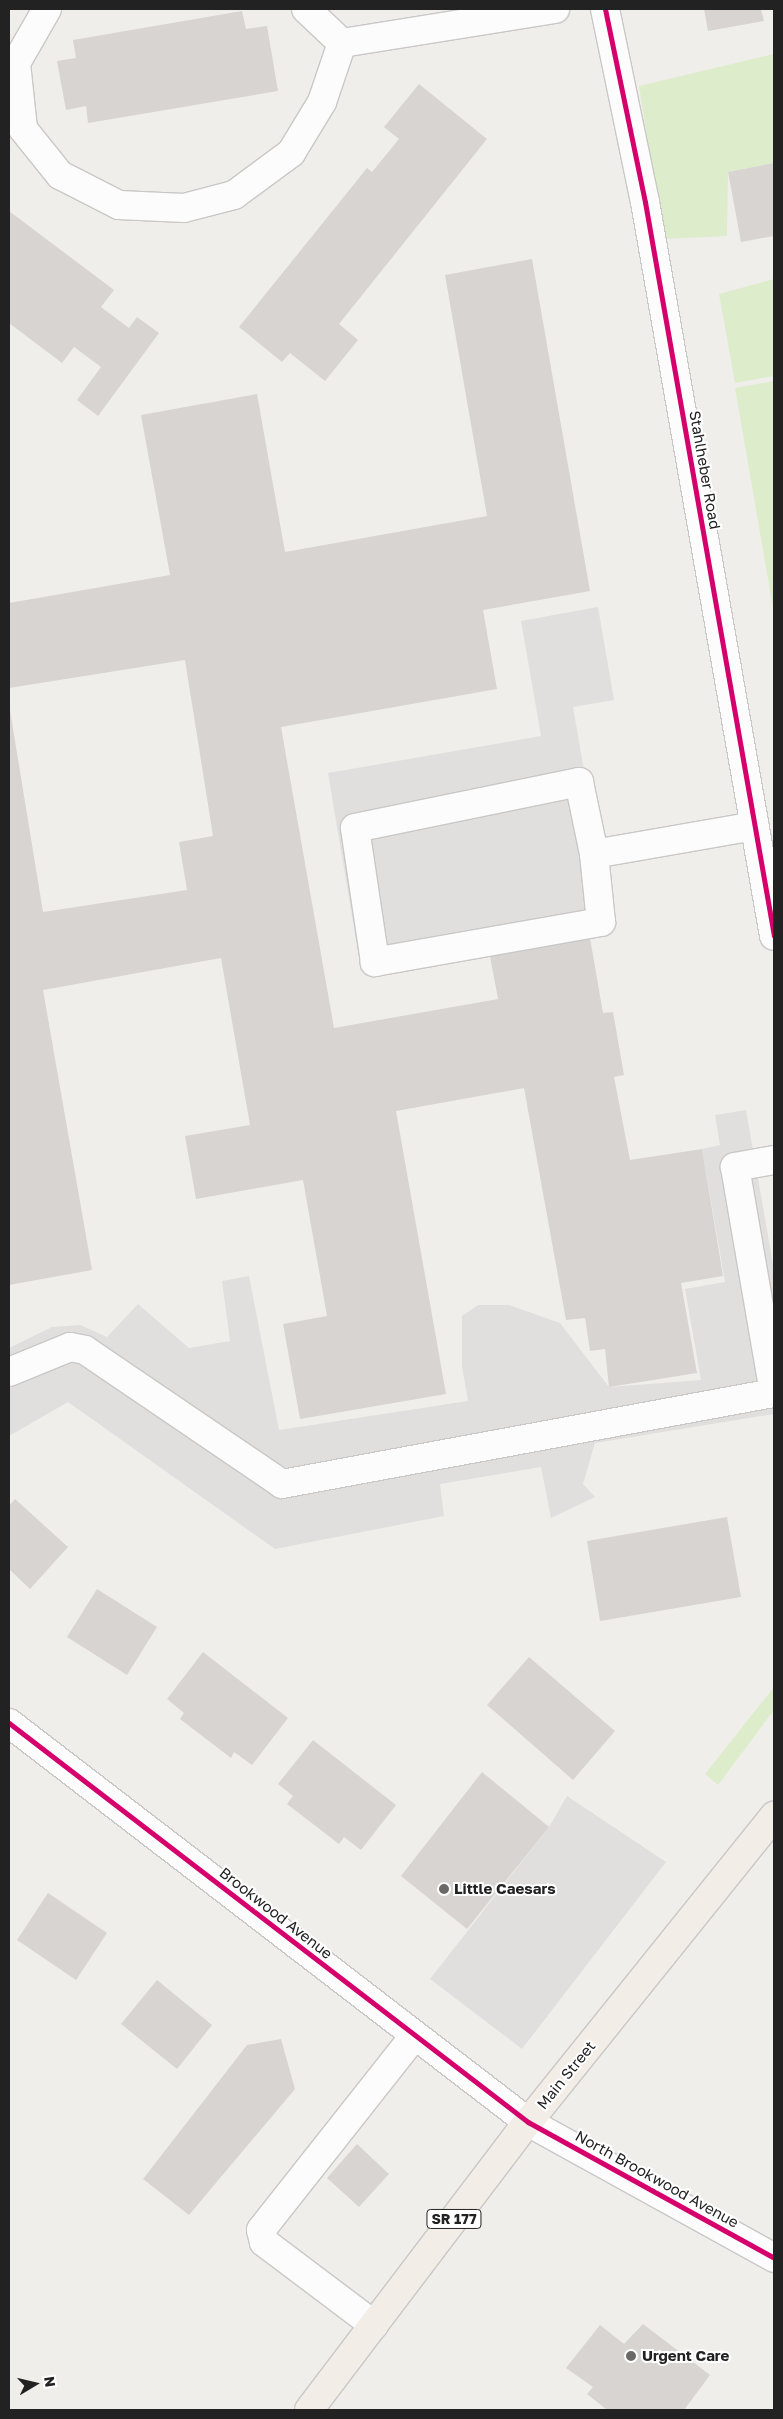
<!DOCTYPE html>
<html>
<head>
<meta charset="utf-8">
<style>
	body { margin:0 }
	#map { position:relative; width:783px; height:2419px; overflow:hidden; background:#f0eeeb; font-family:"Golos Text",sans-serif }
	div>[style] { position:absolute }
	.grass>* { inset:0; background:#ddeccb }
	.parking>* { inset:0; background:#e0dfde }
	.building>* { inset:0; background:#d7d4d2 }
	.roads { filter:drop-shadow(1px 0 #c9c8c7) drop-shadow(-1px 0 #c9c8c7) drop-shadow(0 1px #c9c8c7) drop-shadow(0 -1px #c9c8c7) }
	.minor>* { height:28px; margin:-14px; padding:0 14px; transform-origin:14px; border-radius:14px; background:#fdfcfc }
	.major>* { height:28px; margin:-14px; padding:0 14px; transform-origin:14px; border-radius:14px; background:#f3ede7 }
	.cycleway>* { height:5px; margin:-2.5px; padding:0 2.5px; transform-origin:2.5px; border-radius:2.5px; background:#d6006c }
	.dots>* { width:14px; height:14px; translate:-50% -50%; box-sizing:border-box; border:2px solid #fff; border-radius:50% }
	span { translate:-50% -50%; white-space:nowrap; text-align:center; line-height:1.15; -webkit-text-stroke:4px #fff; paint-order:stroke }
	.shield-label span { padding:1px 4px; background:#fff; border:1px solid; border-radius:4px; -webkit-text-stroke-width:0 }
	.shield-label { font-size:14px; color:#222; font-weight:700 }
	.street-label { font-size:15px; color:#222 }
	.poi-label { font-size:15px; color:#222; font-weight:700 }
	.left { translate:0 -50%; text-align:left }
	.frame { position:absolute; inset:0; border:10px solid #222; pointer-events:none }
	.north { position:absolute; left:10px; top:2359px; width:50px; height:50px; -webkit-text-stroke:4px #fff; paint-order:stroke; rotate:81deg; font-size:14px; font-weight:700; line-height:20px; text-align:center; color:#222 }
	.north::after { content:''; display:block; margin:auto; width:18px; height:22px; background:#222; clip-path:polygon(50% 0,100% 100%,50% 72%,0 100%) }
</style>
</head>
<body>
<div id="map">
	<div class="grass">
		<div style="clip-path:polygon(774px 54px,774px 163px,728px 172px,727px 236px,663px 239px,639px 86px)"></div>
		<div style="clip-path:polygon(774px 279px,774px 376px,735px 383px,719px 294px)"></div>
		<div style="clip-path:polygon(774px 381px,774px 614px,735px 388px)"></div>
		<div style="clip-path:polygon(774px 1687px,774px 1710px,718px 1785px,705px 1774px)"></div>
	</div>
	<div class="parking">
		<div style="clip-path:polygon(598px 607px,614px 700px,573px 707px,610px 921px,360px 964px,328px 773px,541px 736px,521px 621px)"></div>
		<div style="clip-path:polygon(746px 1110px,774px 1270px,774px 1414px,595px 1443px,583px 1484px,595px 1497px,551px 1518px,541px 1467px,440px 1484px,444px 1516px,275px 1549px,68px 1402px,9px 1436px,9px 1348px,52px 1327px,80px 1325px,107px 1337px,138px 1304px,189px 1348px,230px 1341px,222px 1281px,249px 1276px,279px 1430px,468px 1401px,462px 1366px,462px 1316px,478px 1305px,509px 1305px,560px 1323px,609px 1387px,701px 1380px,685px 1289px,725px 1282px,702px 1149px,720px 1145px,715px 1115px)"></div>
		<div style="clip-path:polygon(567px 1796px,666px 1862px,522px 2049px,430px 1979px,549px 1827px)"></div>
	</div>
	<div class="building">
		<div style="clip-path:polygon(704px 9px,761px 9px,764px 21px,708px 31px)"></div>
		<div style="clip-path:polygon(242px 11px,246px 29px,267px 26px,278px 91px,88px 123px,86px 106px,66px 110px,57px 61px,76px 58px,73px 40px)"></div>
		<div style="clip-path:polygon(419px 84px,487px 139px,339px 324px,358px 340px,325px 381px,290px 353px,282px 362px,239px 327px,367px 168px,372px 172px,399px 139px,384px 127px)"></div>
		<div style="clip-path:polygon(774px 163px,774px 236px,741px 242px,728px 172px)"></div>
		<div style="clip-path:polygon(9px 211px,114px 290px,101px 307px,129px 328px,137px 317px,159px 333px,98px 416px,77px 400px,101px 367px,74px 347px,62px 363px,9px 323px)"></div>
		<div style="clip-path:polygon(532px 259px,590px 591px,483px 610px,497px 689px,281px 727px,334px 1028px,498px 999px,490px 956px,590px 938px,603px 1013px,613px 1012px,624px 1075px,614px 1077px,630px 1160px,702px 1149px,723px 1276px,681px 1283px,697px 1373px,609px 1387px,605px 1349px,590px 1351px,585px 1318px,566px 1320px,524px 1088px,396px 1111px,446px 1394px,300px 1419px,283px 1324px,327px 1316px,303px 1180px,196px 1199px,185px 1136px,250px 1125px,221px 958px,43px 990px,92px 1270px,9px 1285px,9px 704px,43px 912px,187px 890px,179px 842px,213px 836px,185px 660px,9px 688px,9px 603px,170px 575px,141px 415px,257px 394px,285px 552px,487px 516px,445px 275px)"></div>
		<div style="clip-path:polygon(15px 1499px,68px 1547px,30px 1589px,9px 1569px,9px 1506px)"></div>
		<div style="clip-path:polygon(727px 1517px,741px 1597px,600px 1621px,587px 1541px)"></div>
		<div style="clip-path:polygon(97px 1589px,157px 1627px,127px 1675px,67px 1637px)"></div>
		<div style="clip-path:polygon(203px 1652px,288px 1718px,252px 1765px,234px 1752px,231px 1758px,180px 1719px,184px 1713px,167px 1699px)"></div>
		<div style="clip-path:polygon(529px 1657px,615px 1731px,573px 1780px,487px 1705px)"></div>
		<div style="clip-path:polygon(313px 1740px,396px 1805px,361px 1850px,344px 1837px,339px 1844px,287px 1804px,293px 1796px,278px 1784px)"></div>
		<div style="clip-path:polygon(482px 1772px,549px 1827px,467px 1929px,401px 1876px)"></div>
		<div style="clip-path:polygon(48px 1893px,107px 1933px,76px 1980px,17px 1940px)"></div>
		<div style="clip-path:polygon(157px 1980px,212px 2025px,177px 2069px,121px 2024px)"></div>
		<div style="clip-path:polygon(281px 2039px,295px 2089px,189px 2215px,143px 2179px,247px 2045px)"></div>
		<div style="clip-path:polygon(357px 2144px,389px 2174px,359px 2207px,327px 2178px)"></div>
		<div style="clip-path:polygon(643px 2324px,710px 2375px,684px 2410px,607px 2410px,587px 2394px,593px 2387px,566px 2368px,600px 2325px,624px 2344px)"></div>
	</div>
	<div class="roads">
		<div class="minor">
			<div style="left:47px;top:9px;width:62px;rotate:119.9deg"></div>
			<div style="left:16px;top:63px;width:66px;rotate:83.9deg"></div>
			<div style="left:23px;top:129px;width:59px;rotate:51.2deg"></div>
			<div style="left:60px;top:175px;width:66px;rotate:27deg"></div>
			<div style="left:119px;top:205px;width:65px;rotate:2.6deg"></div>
			<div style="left:184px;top:208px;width:52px;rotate:-14.6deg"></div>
			<div style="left:234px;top:195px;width:71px;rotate:-36.4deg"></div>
			<div style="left:291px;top:153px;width:60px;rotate:-58.7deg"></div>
			<div style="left:322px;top:102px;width:62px;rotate:-71.3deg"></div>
			<div style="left:306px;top:9px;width:50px;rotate:43.4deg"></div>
			<div style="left:605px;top:9px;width:197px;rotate:78.3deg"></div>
			<div style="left:645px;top:202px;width:745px;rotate:80.03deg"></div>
			<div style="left:342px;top:43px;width:216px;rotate:-9.1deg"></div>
			<div style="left:594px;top:854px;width:68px;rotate:84.1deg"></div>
			<div style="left:601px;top:922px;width:230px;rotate:170deg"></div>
			<div style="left:375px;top:962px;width:135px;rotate:-98.5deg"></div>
			<div style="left:355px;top:828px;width:229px;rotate:-11.6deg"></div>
			<div style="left:579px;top:782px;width:74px;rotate:78.2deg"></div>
			<div style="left:594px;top:854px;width:163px;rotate:-9.9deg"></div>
			<div style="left:774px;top:1160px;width:40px;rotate:170deg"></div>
			<div style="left:735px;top:1167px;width:229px;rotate:80.2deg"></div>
			<div style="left:9px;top:1372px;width:66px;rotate:-22.3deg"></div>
			<div style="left:70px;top:1347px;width:15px;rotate:11deg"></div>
			<div style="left:85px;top:1350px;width:238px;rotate:34.2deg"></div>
			<div style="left:282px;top:1484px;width:498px;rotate:-10.5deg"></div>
			<div style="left:9px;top:1723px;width:655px;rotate:37.55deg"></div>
			<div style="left:528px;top:2122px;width:281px;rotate:28.9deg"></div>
			<div style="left:374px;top:2325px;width:138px;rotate:-143deg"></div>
			<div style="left:264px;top:2242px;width:12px;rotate:-104deg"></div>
			<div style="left:261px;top:2230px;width:248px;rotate:-51.7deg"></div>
		</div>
		<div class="major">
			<div style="left:309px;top:2410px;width:362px;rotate:-52.8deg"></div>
			<div style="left:528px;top:2122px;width:393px;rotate:-51.2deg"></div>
		</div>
	</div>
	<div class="cycleway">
		<div style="left:605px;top:9px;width:197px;rotate:78.3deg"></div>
		<div style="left:645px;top:202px;width:745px;rotate:80.03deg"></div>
		<div style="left:9px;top:1723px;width:655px;rotate:37.55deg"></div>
		<div style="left:528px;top:2122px;width:281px;rotate:28.9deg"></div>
	</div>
	<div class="dots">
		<div style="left:444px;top:1889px;background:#6a6968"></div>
		<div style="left:631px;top:2356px;background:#6a6968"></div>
	</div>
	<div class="shield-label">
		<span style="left:454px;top:2219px">SR 177</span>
	</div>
	<div class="street-label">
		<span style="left:705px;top:470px;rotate:80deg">Stahlheber Road</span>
		<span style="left:276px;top:1913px;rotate:38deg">Brookwood Avenue</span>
		<span style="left:566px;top:2075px;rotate:-51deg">Main Street</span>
		<span style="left:657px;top:2179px;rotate:29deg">North Brookwood Avenue</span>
	</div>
	<div class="poi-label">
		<span class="left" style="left:454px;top:1889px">Little Caesars</span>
		<span class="left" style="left:642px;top:2356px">Urgent Care</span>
	</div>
	<div class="frame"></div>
	<div class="north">N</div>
</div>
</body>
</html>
